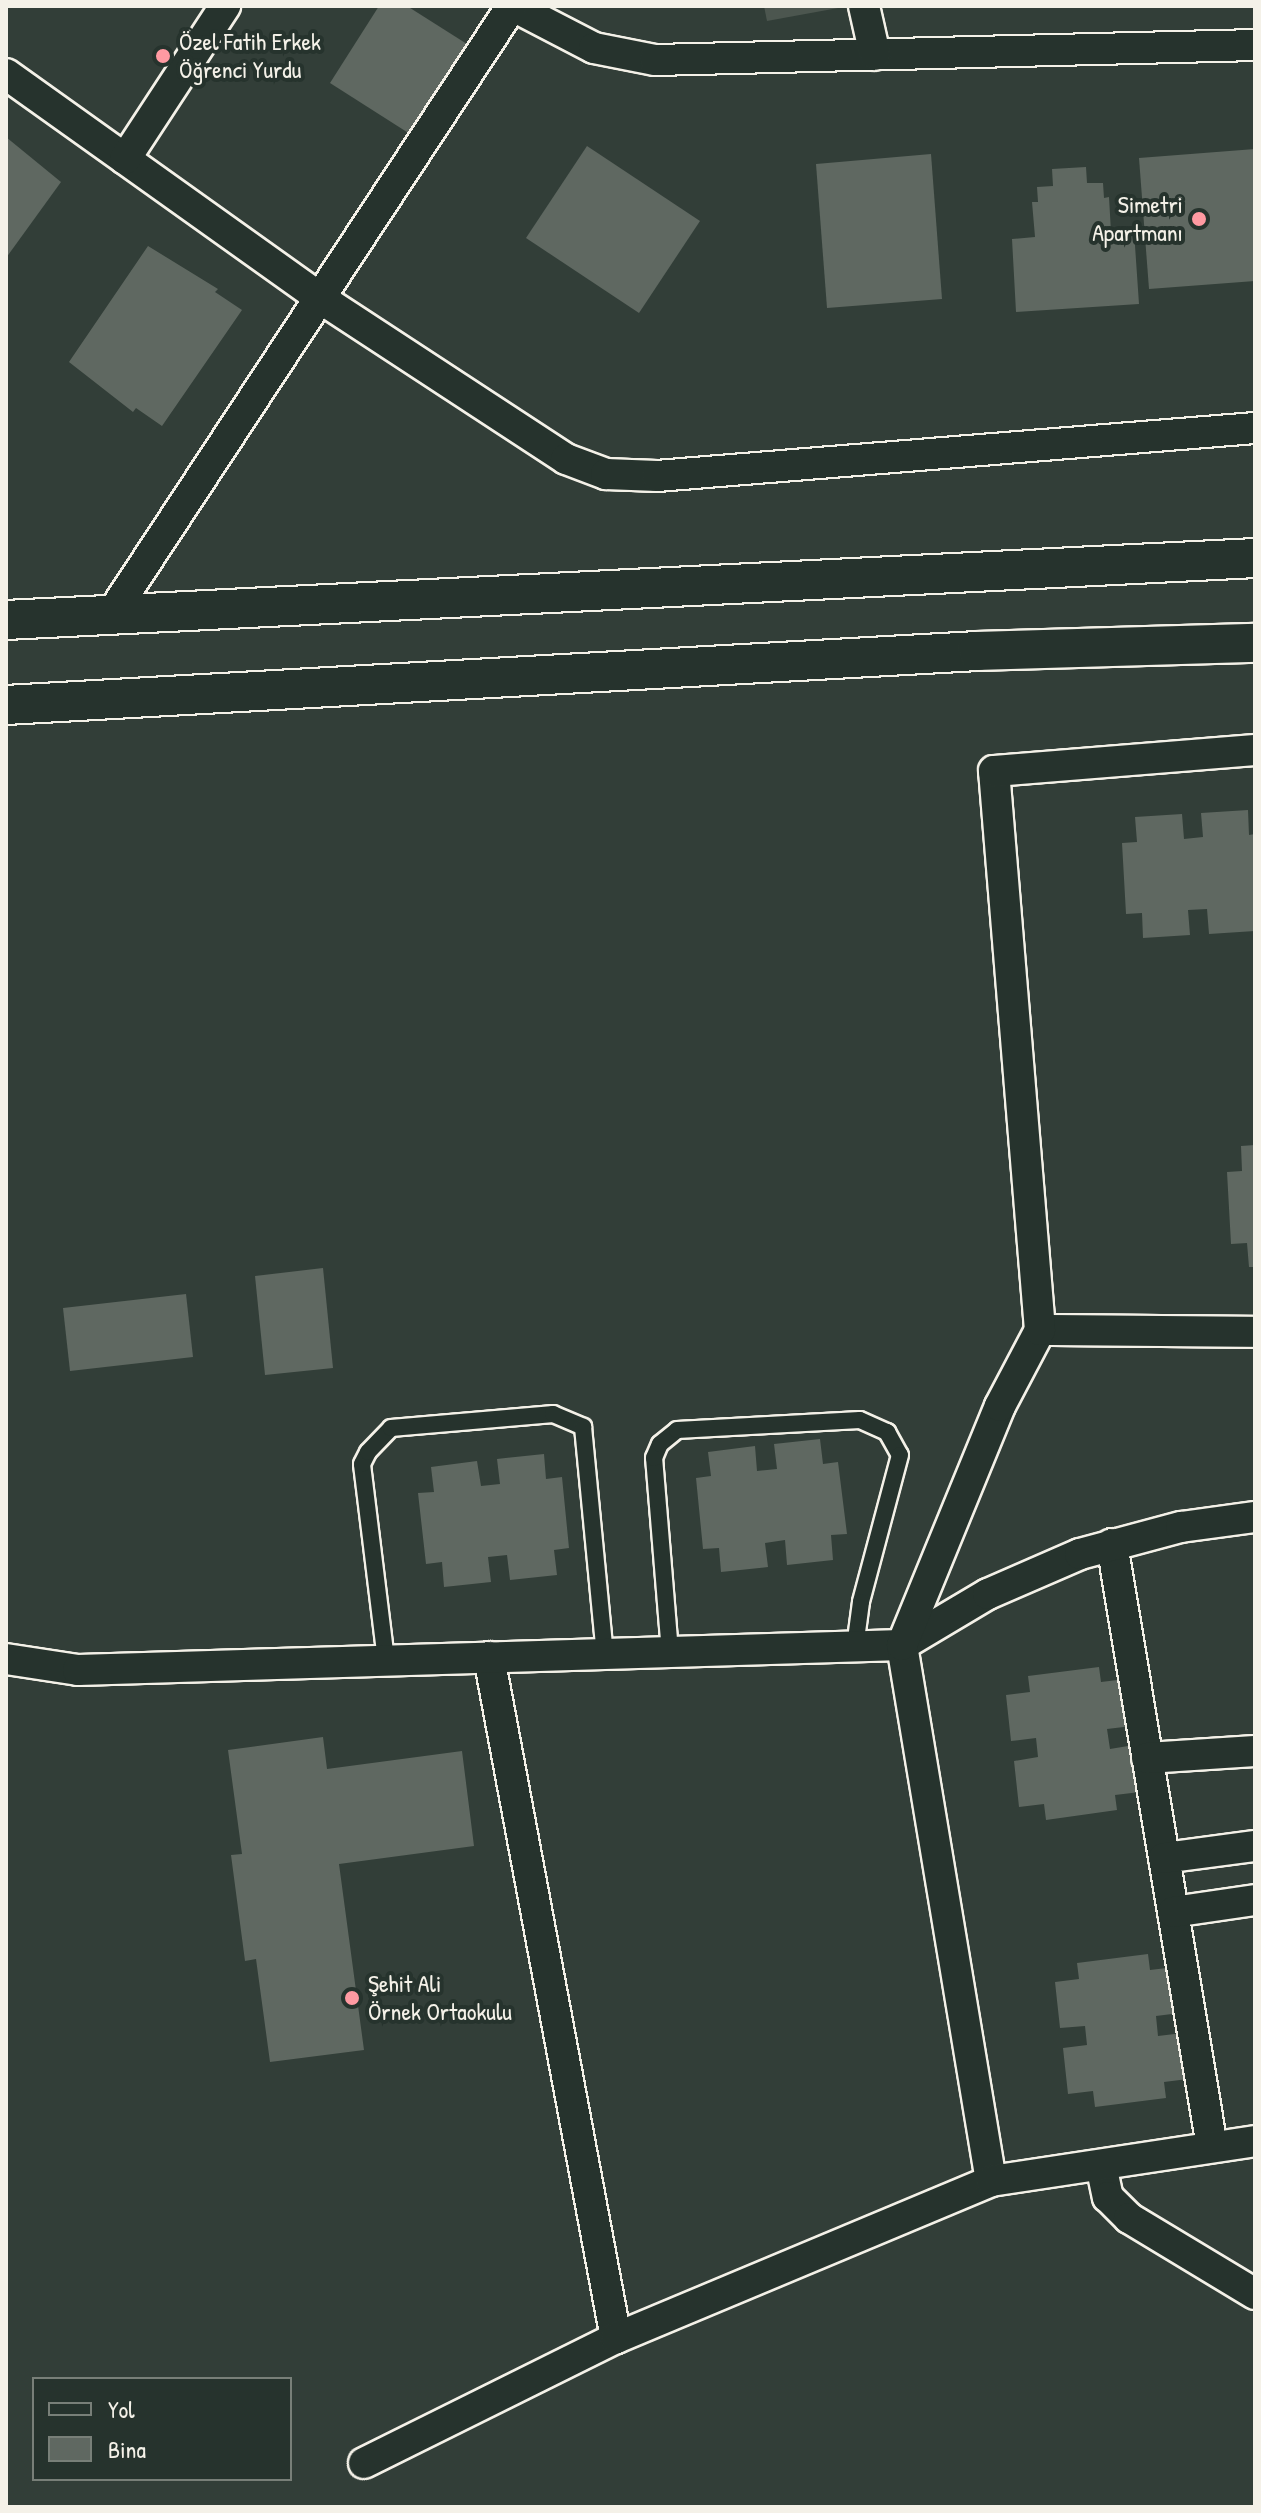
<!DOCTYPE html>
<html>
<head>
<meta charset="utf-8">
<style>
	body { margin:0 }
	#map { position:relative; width:1261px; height:2513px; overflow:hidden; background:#323e38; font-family:"Patrick Hand",sans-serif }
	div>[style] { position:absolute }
	.green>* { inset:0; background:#4c564f }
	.building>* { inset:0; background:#5f6861 }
	.roads { filter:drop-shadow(2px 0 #f4f1e8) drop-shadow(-2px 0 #f4f1e8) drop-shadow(0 2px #f4f1e8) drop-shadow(0 -2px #f4f1e8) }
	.service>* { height:16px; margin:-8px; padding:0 8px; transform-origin:8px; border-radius:8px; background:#26332d }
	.minor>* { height:30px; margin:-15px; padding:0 15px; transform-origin:15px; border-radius:15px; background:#26332d }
	.tertiary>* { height:38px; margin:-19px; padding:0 19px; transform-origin:19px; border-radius:19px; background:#26332d }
	.dots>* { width:22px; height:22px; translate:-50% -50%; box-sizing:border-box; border:4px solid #26332d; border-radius:50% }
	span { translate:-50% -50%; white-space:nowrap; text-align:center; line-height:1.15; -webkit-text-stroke:8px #26332d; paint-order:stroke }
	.poi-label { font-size:24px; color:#f4f1e8 }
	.left { translate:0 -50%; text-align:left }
	.right { translate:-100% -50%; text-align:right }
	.frame { position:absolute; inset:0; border:8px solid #f4f1e8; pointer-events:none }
	.legend { position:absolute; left:32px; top:2377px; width:260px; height:104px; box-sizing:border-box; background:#26332d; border:2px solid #787f78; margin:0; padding:10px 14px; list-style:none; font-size:24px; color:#f4f1e8 }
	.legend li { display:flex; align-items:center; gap:16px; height:40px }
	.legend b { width:40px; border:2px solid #787f78 }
</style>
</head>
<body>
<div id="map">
	<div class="green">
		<div style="clip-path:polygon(764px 6px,849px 6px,767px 21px)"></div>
	</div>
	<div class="building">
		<div style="clip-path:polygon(379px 6px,407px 6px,478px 51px,421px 141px,330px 83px)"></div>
		<div style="clip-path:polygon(6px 137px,61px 182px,6px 258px)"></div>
		<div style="clip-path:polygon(587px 146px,700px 221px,639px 313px,526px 238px)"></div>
		<div style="clip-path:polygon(1255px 149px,1255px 281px,1149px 289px,1139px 158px)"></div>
		<div style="clip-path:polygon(931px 154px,942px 299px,827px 308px,816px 164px)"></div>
		<div style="clip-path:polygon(1086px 167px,1087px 183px,1103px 183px,1104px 198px,1109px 197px,1111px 232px,1134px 231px,1139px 304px,1016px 312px,1012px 239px,1035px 237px,1032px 202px,1038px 202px,1037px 187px,1053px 186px,1052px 169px)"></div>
		<div style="clip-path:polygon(148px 246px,218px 289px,215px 292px,242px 310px,162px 426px,136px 408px,133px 412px,69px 362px)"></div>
		<div style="clip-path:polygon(1248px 810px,1249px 835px,1255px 834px,1255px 931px,1209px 934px,1207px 909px,1188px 910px,1190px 935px,1143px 938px,1142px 913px,1126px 914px,1122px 843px,1137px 842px,1135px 817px,1182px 814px,1184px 839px,1203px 837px,1201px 813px)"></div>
		<div style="clip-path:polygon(1255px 1145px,1255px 1267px,1249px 1267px,1247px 1243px,1231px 1244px,1227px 1172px,1242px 1171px,1241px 1146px)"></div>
		<div style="clip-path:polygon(323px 1268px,333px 1368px,265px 1375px,255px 1276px)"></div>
		<div style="clip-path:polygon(186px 1294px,193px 1357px,70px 1371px,63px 1308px)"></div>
		<div style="clip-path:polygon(820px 1439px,823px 1464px,838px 1462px,847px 1534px,831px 1535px,833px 1560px,787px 1565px,785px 1540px,765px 1543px,768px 1567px,721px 1572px,719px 1548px,703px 1549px,696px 1478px,711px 1476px,708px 1452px,755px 1446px,757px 1471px,777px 1469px,774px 1444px)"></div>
		<div style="clip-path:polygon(544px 1454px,546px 1479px,562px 1477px,569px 1548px,554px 1550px,557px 1575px,510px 1580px,507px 1555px,488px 1557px,491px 1582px,444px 1587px,442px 1562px,426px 1564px,418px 1493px,434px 1492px,431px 1467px,477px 1461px,481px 1486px,500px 1484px,497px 1459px)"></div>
		<div style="clip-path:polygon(1099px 1667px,1101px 1682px,1126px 1679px,1132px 1726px,1107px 1729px,1110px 1749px,1134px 1745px,1140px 1792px,1115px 1795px,1117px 1810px,1046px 1820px,1044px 1804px,1019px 1807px,1014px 1761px,1038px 1757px,1036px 1738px,1011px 1741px,1006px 1695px,1030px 1692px,1028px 1676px)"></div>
		<div style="clip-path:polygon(323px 1737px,327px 1769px,462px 1751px,474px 1846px,339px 1864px,364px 2050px,270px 2062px,256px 1959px,245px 1961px,231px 1855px,242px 1854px,228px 1750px)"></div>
		<div style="clip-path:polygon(1148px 1954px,1150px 1970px,1175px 1967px,1180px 2013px,1156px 2016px,1158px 2036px,1183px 2033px,1188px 2079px,1164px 2082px,1166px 2098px,1095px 2107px,1093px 2091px,1068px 2094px,1063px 2048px,1087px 2045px,1085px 2026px,1060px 2028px,1055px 1982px,1079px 1979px,1077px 1963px)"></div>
	</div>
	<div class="roads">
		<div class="service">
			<div style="left:670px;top:1652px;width:195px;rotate:-94.7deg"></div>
			<div style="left:654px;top:1458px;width:15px;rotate:-67deg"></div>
			<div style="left:660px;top:1444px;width:22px;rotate:-39deg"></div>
			<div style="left:677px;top:1430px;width:183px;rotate:-3.1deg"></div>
			<div style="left:860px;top:1420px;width:30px;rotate:24deg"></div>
			<div style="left:887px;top:1432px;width:26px;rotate:61deg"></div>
			<div style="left:900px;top:1455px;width:152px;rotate:104.9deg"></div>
			<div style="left:861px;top:1602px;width:45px;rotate:97.6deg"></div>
			<div style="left:386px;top:1660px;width:197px;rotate:-97deg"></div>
			<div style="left:362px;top:1464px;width:13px;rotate:-63deg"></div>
			<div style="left:368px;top:1452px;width:33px;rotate:-46deg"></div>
			<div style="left:391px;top:1428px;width:163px;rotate:-4.9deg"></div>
			<div style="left:553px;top:1414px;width:33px;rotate:23deg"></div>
			<div style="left:583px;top:1427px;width:228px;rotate:84.5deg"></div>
		</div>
		<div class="minor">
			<div style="left:513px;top:6px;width:91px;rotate:27.4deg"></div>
			<div style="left:594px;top:48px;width:62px;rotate:11.1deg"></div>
			<div style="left:655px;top:60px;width:600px;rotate:-1.43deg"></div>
			<div style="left:864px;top:6px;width:50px;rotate:77.3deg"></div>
			<div style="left:6px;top:74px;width:386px;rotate:35.5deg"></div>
			<div style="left:320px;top:298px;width:294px;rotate:33.2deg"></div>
			<div style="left:566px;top:459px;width:43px;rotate:20.6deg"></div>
			<div style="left:606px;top:474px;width:51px;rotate:2.2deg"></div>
			<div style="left:657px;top:476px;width:600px;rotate:-4.59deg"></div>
			<div style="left:125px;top:159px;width:183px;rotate:-56.8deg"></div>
			<div style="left:111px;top:615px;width:729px;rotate:-56.64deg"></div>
			<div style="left:1040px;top:1330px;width:215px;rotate:0.5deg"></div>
			<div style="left:1112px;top:1544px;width:611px;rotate:80.58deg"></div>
			<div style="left:489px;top:1657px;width:693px;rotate:79.44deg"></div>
			<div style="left:6px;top:1659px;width:73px;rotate:8.7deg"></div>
			<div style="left:78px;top:1670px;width:824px;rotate:-1.74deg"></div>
			<div style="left:902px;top:1645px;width:100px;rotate:-30.7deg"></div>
			<div style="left:988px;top:1594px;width:100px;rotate:-23.5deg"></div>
			<div style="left:1080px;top:1554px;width:105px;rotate:-15deg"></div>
			<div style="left:1181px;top:1527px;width:75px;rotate:-7.7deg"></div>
			<div style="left:1147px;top:1758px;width:108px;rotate:-3.7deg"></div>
			<div style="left:1164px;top:1858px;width:92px;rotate:-7.5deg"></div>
			<div style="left:1173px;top:1912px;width:83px;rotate:-8.3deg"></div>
			<div style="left:1101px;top:2165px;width:33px;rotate:78deg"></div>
			<div style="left:1108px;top:2197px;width:30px;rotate:45deg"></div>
			<div style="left:1129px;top:2218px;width:147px;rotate:31.1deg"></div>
			<div style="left:991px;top:2181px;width:543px;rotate:-99.43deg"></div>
			<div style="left:902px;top:1645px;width:258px;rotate:-67.7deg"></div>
			<div style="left:1000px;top:1406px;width:86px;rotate:-62.2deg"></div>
			<div style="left:1040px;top:1330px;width:561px;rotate:-94.7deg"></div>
			<div style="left:994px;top:771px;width:262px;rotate:-4.6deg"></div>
			<div style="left:364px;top:2463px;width:281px;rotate:-26.4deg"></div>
			<div style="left:616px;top:2338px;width:407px;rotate:-22.7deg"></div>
			<div style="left:991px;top:2181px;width:267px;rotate:-8.6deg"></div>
		</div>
		<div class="tertiary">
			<div style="left:6px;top:620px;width:1251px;rotate:-2.84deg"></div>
			<div style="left:6px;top:705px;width:973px;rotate:-3.18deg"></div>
			<div style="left:978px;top:651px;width:277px;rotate:-1.7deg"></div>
		</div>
	</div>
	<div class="dots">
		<div style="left:163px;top:56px;background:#ff9aa2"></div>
		<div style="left:1199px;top:219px;background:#ff9aa2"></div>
		<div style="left:352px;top:1998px;background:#ff9aa2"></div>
	</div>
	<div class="poi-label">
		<span class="left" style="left:179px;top:56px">Özel Fatih Erkek<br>Öğrenci Yurdu</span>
		<span class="right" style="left:1183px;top:219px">Simetri<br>Apartmanı</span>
		<span class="left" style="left:368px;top:1998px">Şehit Ali<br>Örnek Ortaokulu</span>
	</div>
	<div class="frame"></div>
	<ul class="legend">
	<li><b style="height:10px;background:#26332d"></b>Yol</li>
	<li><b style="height:22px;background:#5f6861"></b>Bina</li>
	</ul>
</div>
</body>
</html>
